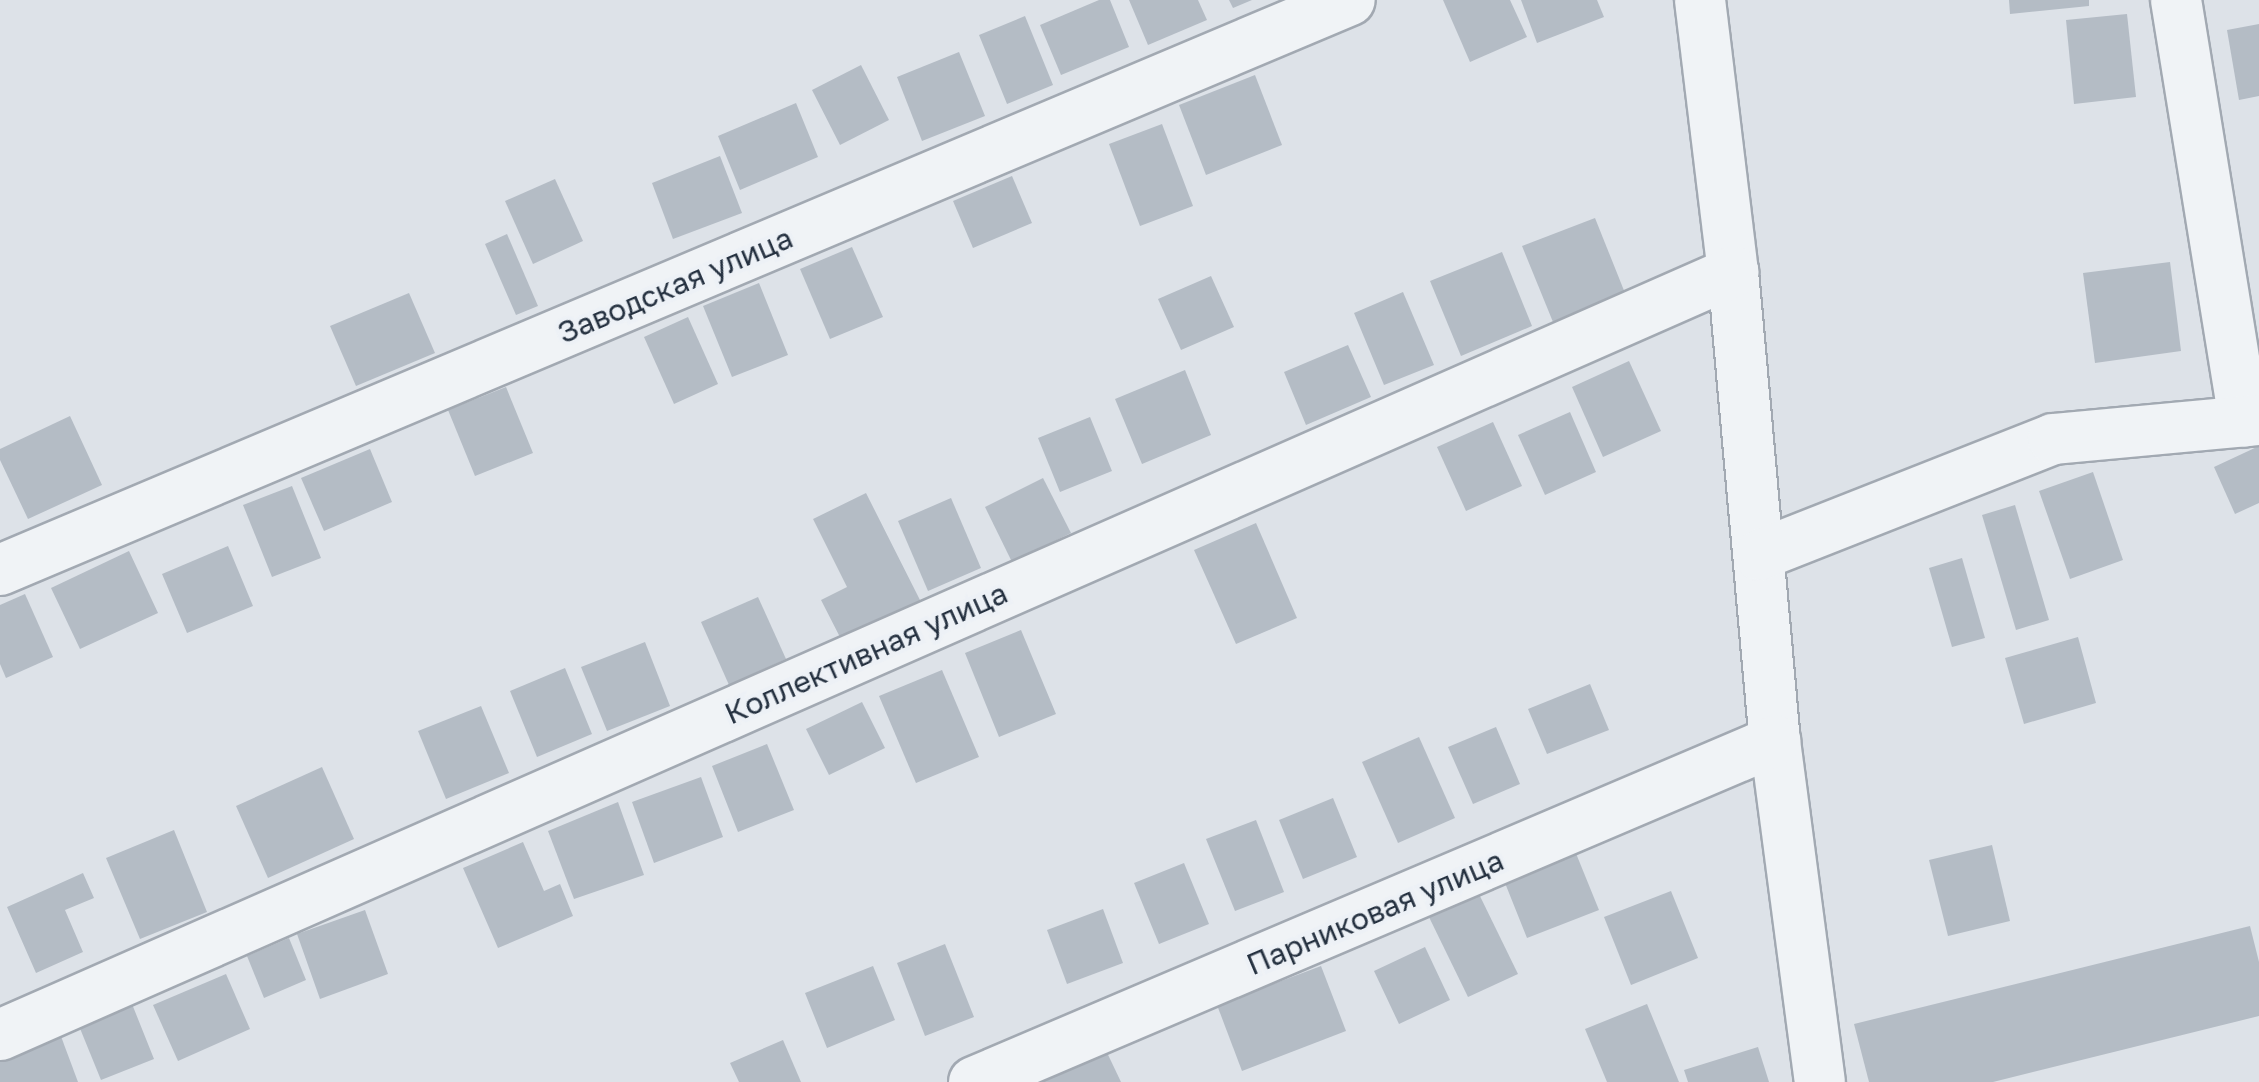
<!DOCTYPE html>
<html>
<head>
<meta charset="utf-8">
<style>
	body { margin:0 }
	#map { position:relative; width:2259px; height:1082px; overflow:hidden; background:#dde2e8; font-family:"Golos Text",sans-serif }
	div>[style] { position:absolute }
	.building>* { inset:0; background:#b4bcc5 }
	.roads { filter:drop-shadow(2px 0 #a2a9b2) drop-shadow(-2px 0 #a2a9b2) drop-shadow(0 2px #a2a9b2) drop-shadow(0 -2px #a2a9b2) }
	.minor>* { height:50px; margin:-25px; padding:0 25px; transform-origin:25px; border-radius:25px; background:#f0f3f6 }
	span { translate:-50% -50%; white-space:nowrap; text-align:center; line-height:1.15; -webkit-text-stroke:8px #edf1f6; paint-order:stroke }
	.street-label { font-size:30px; color:#253140 }
</style>
</head>
<body>
<div id="map">
	<div class="building">
		<div style="clip-path:polygon(1099px 0,1110px 0,1129px 47px,1061px 75px,1040px 25px)"></div>
		<div style="clip-path:polygon(1129px 0,1198px 0,1207px 20px,1148px 45px)"></div>
		<div style="clip-path:polygon(1229px 0,1252px 0,1233px 8px)"></div>
		<div style="clip-path:polygon(1443px 0,1510px 0,1527px 37px,1470px 62px)"></div>
		<div style="clip-path:polygon(1521px 0,1597px 0,1604px 17px,1537px 43px)"></div>
		<div style="clip-path:polygon(2009px 0,2089px 0,2089px 6px,2010px 14px)"></div>
		<div style="clip-path:polygon(2127px 14px,2136px 97px,2074px 104px,2066px 20px)"></div>
		<div style="clip-path:polygon(1025px 16px,1053px 85px,1007px 104px,979px 35px)"></div>
		<div style="clip-path:polygon(2259px 24px,2259px 96px,2239px 100px,2227px 30px)"></div>
		<div style="clip-path:polygon(959px 52px,985px 116px,922px 141px,897px 77px)"></div>
		<div style="clip-path:polygon(861px 65px,889px 120px,840px 145px,812px 90px)"></div>
		<div style="clip-path:polygon(1255px 75px,1282px 145px,1206px 175px,1179px 105px)"></div>
		<div style="clip-path:polygon(796px 103px,818px 157px,740px 190px,718px 136px)"></div>
		<div style="clip-path:polygon(1162px 124px,1193px 206px,1140px 226px,1109px 144px)"></div>
		<div style="clip-path:polygon(720px 156px,742px 213px,673px 239px,652px 183px)"></div>
		<div style="clip-path:polygon(1012px 176px,1032px 223px,973px 248px,953px 201px)"></div>
		<div style="clip-path:polygon(555px 179px,583px 241px,533px 264px,505px 201px)"></div>
		<div style="clip-path:polygon(1595px 218px,1625px 293px,1553px 322px,1522px 246px)"></div>
		<div style="clip-path:polygon(507px 234px,538px 306px,516px 315px,485px 244px)"></div>
		<div style="clip-path:polygon(852px 247px,883px 317px,830px 339px,800px 269px)"></div>
		<div style="clip-path:polygon(1502px 252px,1532px 326px,1461px 356px,1430px 281px)"></div>
		<div style="clip-path:polygon(2170px 262px,2181px 351px,2095px 363px,2083px 273px)"></div>
		<div style="clip-path:polygon(1211px 276px,1234px 327px,1181px 350px,1158px 299px)"></div>
		<div style="clip-path:polygon(759px 283px,788px 355px,732px 377px,703px 306px)"></div>
		<div style="clip-path:polygon(1403px 292px,1434px 365px,1384px 385px,1354px 313px)"></div>
		<div style="clip-path:polygon(409px 293px,435px 353px,356px 386px,330px 326px)"></div>
		<div style="clip-path:polygon(688px 317px,718px 384px,674px 404px,644px 337px)"></div>
		<div style="clip-path:polygon(1348px 345px,1371px 397px,1306px 425px,1284px 372px)"></div>
		<div style="clip-path:polygon(1629px 361px,1661px 431px,1603px 457px,1572px 387px)"></div>
		<div style="clip-path:polygon(1185px 370px,1211px 435px,1142px 464px,1115px 399px)"></div>
		<div style="clip-path:polygon(506px 387px,533px 453px,475px 476px,448px 410px)"></div>
		<div style="clip-path:polygon(1570px 412px,1596px 472px,1545px 495px,1518px 435px)"></div>
		<div style="clip-path:polygon(70px 416px,102px 485px,28px 519px,0 460px,0 449px)"></div>
		<div style="clip-path:polygon(1090px 417px,1112px 471px,1060px 492px,1038px 438px)"></div>
		<div style="clip-path:polygon(1493px 422px,1522px 486px,1466px 511px,1437px 447px)"></div>
		<div style="clip-path:polygon(2259px 446px,2259px 503px,2235px 514px,2214px 467px)"></div>
		<div style="clip-path:polygon(370px 449px,392px 502px,324px 531px,301px 478px)"></div>
		<div style="clip-path:polygon(2093px 472px,2123px 560px,2070px 579px,2039px 491px)"></div>
		<div style="clip-path:polygon(1043px 478px,1071px 533px,1012px 562px,985px 507px)"></div>
		<div style="clip-path:polygon(292px 486px,321px 558px,272px 577px,243px 505px)"></div>
		<div style="clip-path:polygon(866px 493px,922px 604px,843px 643px,821px 600px,847px 587px,813px 519px)"></div>
		<div style="clip-path:polygon(951px 498px,981px 568px,928px 591px,898px 521px)"></div>
		<div style="clip-path:polygon(2015px 505px,2049px 620px,2016px 630px,1982px 515px)"></div>
		<div style="clip-path:polygon(1256px 523px,1297px 618px,1236px 644px,1194px 550px)"></div>
		<div style="clip-path:polygon(228px 546px,253px 606px,187px 633px,162px 574px)"></div>
		<div style="clip-path:polygon(129px 551px,158px 613px,80px 649px,51px 588px)"></div>
		<div style="clip-path:polygon(1962px 558px,1985px 638px,1952px 647px,1929px 568px)"></div>
		<div style="clip-path:polygon(25px 594px,53px 657px,6px 678px,0 664px,0 605px)"></div>
		<div style="clip-path:polygon(758px 597px,786px 659px,729px 685px,701px 622px)"></div>
		<div style="clip-path:polygon(1021px 630px,1056px 714px,999px 737px,965px 653px)"></div>
		<div style="clip-path:polygon(2078px 637px,2096px 703px,2024px 724px,2005px 658px)"></div>
		<div style="clip-path:polygon(645px 642px,670px 706px,607px 731px,581px 667px)"></div>
		<div style="clip-path:polygon(565px 668px,592px 734px,537px 757px,510px 691px)"></div>
		<div style="clip-path:polygon(942px 670px,979px 757px,916px 783px,879px 696px)"></div>
		<div style="clip-path:polygon(1590px 684px,1609px 730px,1547px 754px,1528px 709px)"></div>
		<div style="clip-path:polygon(862px 702px,885px 748px,829px 775px,806px 729px)"></div>
		<div style="clip-path:polygon(481px 706px,509px 773px,446px 799px,418px 731px)"></div>
		<div style="clip-path:polygon(1496px 727px,1520px 784px,1473px 804px,1448px 747px)"></div>
		<div style="clip-path:polygon(1419px 737px,1455px 818px,1398px 843px,1362px 762px)"></div>
		<div style="clip-path:polygon(767px 744px,794px 810px,738px 832px,712px 766px)"></div>
		<div style="clip-path:polygon(322px 767px,354px 839px,268px 878px,236px 806px)"></div>
		<div style="clip-path:polygon(701px 777px,723px 837px,654px 863px,632px 802px)"></div>
		<div style="clip-path:polygon(1333px 798px,1357px 857px,1303px 879px,1279px 820px)"></div>
		<div style="clip-path:polygon(618px 802px,644px 875px,574px 899px,548px 831px)"></div>
		<div style="clip-path:polygon(1256px 820px,1284px 892px,1235px 911px,1206px 839px)"></div>
		<div style="clip-path:polygon(174px 830px,207px 912px,140px 939px,106px 858px)"></div>
		<div style="clip-path:polygon(523px 842px,544px 891px,560px 884px,573px 916px,498px 948px,463px 868px)"></div>
		<div style="clip-path:polygon(1992px 845px,2010px 921px,1948px 936px,1929px 860px)"></div>
		<div style="clip-path:polygon(1575px 851px,1599px 910px,1527px 938px,1503px 878px)"></div>
		<div style="clip-path:polygon(1184px 863px,1209px 924px,1159px 944px,1134px 883px)"></div>
		<div style="clip-path:polygon(83px 873px,94px 898px,65px 910px,83px 952px,36px 973px,7px 907px)"></div>
		<div style="clip-path:polygon(1477px 890px,1518px 974px,1468px 997px,1427px 913px)"></div>
		<div style="clip-path:polygon(1671px 891px,1698px 958px,1631px 985px,1604px 917px)"></div>
		<div style="clip-path:polygon(1103px 909px,1123px 963px,1067px 984px,1047px 930px)"></div>
		<div style="clip-path:polygon(365px 910px,388px 974px,320px 999px,297px 934px)"></div>
		<div style="clip-path:polygon(2250px 926px,2259px 962px,2259px 1016px,1993px 1082px,1869px 1082px,1854px 1024px)"></div>
		<div style="clip-path:polygon(289px 938px,306px 980px,264px 998px,247px 956px)"></div>
		<div style="clip-path:polygon(945px 944px,974px 1017px,925px 1036px,897px 963px)"></div>
		<div style="clip-path:polygon(1425px 947px,1450px 1000px,1399px 1024px,1374px 971px)"></div>
		<div style="clip-path:polygon(873px 966px,895px 1020px,827px 1048px,805px 993px)"></div>
		<div style="clip-path:polygon(1321px 966px,1346px 1031px,1242px 1071px,1217px 1005px)"></div>
		<div style="clip-path:polygon(226px 974px,250px 1029px,178px 1061px,153px 1005px)"></div>
		<div style="clip-path:polygon(132px 1004px,154px 1059px,101px 1080px,79px 1026px)"></div>
		<div style="clip-path:polygon(1647px 1004px,1679px 1082px,1607px 1082px,1585px 1029px)"></div>
		<div style="clip-path:polygon(59px 1031px,78px 1082px,0 1082px,0 1053px)"></div>
		<div style="clip-path:polygon(783px 1040px,801px 1082px,739px 1082px,730px 1063px)"></div>
		<div style="clip-path:polygon(1101px 1040px,1121px 1082px,1039px 1082px,1034px 1071px)"></div>
		<div style="clip-path:polygon(1758px 1047px,1769px 1082px,1688px 1082px,1684px 1070px)"></div>
	</div>
	<div class="roads">
		<div class="minor">
			<div style="left:1700px;top:0;width:274px;rotate:83.1deg"></div>
			<div style="left:1733px;top:272px;width:471px;rotate:84.9deg"></div>
			<div style="left:1775px;top:741px;width:344px;rotate:82.5deg"></div>
			<div style="left:2176px;top:0;width:427px;rotate:80.8deg"></div>
			<div style="left:1759px;top:555px;width:316px;rotate:-21.5deg"></div>
			<div style="left:2053px;top:439px;width:207px;rotate:-5.3deg"></div>
			<div style="left:0;top:570px;width:1465px;rotate:-22.89deg"></div>
			<div style="left:0;top:1035px;width:1894px;rotate:-23.76deg"></div>
			<div style="left:974px;top:1082px;width:871px;rotate:-23.06deg"></div>
		</div>
	</div>
	<div class="street-label">
		<span style="left:675px;top:285px;rotate:-23deg">Заводская улица</span>
		<span style="left:866px;top:653px;rotate:-24deg">Коллективная улица</span>
		<span style="left:1375px;top:912px;rotate:-23deg">Парниковая улица</span>
	</div>
</div>
</body>
</html>
